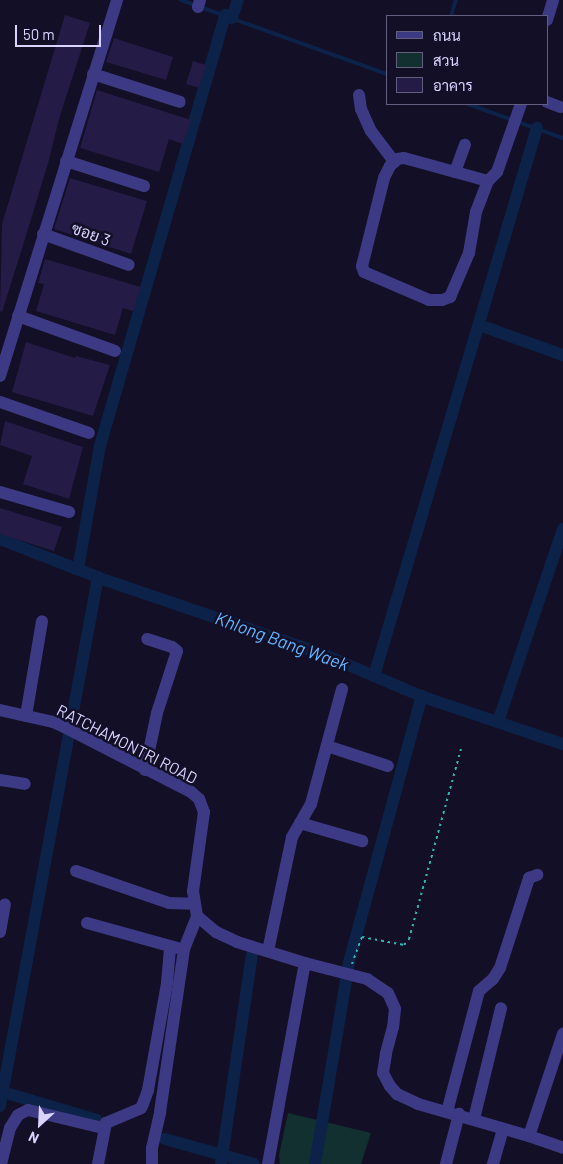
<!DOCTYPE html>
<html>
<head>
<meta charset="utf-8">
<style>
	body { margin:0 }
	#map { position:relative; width:563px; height:1164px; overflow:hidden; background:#130f26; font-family:Barlow,Sarabun,sans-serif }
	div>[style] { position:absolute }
	.green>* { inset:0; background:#12302f }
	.stream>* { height:4px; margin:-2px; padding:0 2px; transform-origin:2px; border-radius:2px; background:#0c2248 }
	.canal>* { height:12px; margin:-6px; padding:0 6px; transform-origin:6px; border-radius:6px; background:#0c2248 }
	.building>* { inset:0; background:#241b47 }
	.path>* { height:2px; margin-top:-1px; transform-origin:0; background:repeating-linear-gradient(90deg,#2fb8b0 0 2.5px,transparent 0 6.5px) }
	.minor>* { height:12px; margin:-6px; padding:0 6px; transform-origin:6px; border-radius:6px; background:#3d3a85 }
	span { translate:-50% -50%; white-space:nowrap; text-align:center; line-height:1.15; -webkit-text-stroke:5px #130f26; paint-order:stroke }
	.street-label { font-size:16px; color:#d9d4ff }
	.water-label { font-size:18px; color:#62b6ff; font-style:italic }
	.legend { position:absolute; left:386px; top:15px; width:162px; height:90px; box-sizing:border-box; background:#130f26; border:1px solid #625e7d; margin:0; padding:6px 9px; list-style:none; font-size:15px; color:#d9d4ff }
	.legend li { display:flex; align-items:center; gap:10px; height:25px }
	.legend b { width:25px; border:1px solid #625e7d }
	.north { position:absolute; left:15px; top:1099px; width:50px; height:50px; -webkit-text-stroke:4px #130f26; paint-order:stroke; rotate:205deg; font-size:14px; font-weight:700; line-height:20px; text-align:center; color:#d9d4ff }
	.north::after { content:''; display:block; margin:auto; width:18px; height:22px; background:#d9d4ff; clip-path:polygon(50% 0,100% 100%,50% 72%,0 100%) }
	.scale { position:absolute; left:15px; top:25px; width:86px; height:22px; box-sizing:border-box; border:2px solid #d9d4ff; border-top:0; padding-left:6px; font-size:15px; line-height:18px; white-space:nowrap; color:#d9d4ff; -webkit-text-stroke:4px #130f26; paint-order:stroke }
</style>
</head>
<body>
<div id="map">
	<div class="green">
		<div style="clip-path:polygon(288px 1113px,371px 1133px,361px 1164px,280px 1164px,279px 1155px)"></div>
	</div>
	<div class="stream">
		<div style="left:181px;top:0;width:219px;rotate:19.8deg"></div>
		<div style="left:451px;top:16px;width:17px;rotate:-73deg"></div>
		<div style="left:468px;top:104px;width:101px;rotate:19.7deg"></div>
	</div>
	<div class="canal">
		<div style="left:232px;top:18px;width:19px;rotate:-72deg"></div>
		<div style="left:479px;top:325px;width:89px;rotate:19.7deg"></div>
		<div style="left:0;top:539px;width:113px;rotate:21.3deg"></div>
		<div style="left:105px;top:580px;width:232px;rotate:18.8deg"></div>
		<div style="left:325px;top:655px;width:110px;rotate:23.1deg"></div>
		<div style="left:426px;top:698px;width:145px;rotate:18.6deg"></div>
		<div style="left:78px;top:569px;width:125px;rotate:-79.9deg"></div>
		<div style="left:100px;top:446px;width:449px;rotate:-73.8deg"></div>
		<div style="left:374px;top:676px;width:572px;rotate:-73.44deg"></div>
		<div style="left:498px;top:722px;width:204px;rotate:-71.4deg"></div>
		<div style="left:3px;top:1092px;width:98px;rotate:16.6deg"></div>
		<div style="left:0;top:1106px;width:538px;rotate:-79.5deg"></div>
		<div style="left:165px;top:1139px;width:92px;rotate:15.7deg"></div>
		<div style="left:221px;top:1164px;width:212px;rotate:-81.6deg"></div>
		<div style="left:315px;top:1164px;width:205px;rotate:-80.4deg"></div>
		<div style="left:349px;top:962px;width:276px;rotate:-74.7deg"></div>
	</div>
	<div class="building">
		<div style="clip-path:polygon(65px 15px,90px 23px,59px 119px,49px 160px,25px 239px,2px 312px,0 311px,2px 224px)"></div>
		<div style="clip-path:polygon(114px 38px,173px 57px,166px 80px,106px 62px)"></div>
		<div style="clip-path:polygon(193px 61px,206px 65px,199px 88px,186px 84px)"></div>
		<div style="clip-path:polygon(97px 90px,191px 120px,183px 144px,169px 139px,159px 172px,80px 148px)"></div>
		<div style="clip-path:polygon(70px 178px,147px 201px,131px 254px,54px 229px)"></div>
		<div style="clip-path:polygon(45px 259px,141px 287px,133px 311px,123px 308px,115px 335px,36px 311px,44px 284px,38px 283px)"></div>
		<div style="clip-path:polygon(26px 342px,75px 358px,76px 356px,110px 365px,93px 416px,12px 392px)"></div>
		<div style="clip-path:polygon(5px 421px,83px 447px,69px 499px,23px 484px,32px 456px,0 445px)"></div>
		<div style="clip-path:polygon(0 508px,62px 527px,54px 551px,0 534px)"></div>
	</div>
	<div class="path">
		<div style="left:352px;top:964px;width:29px;rotate:-70deg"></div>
		<div style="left:362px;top:937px;width:43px;rotate:10.8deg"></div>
		<div style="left:404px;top:945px;width:8px;rotate:-50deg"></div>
		<div style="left:409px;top:939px;width:197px;rotate:-74.7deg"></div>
	</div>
	<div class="minor">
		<div style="left:198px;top:7px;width:7px;rotate:-74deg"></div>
		<div style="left:547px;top:20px;width:21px;rotate:-73deg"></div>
		<div style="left:93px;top:74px;width:91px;rotate:17.8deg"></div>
		<div style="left:359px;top:95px;width:14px;rotate:82deg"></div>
		<div style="left:361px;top:109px;width:24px;rotate:66deg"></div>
		<div style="left:371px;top:131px;width:39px;rotate:53deg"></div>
		<div style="left:547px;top:102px;width:14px;rotate:21deg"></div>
		<div style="left:66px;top:161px;width:82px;rotate:17.8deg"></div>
		<div style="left:455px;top:172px;width:29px;rotate:-70deg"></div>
		<div style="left:488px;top:181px;width:87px;rotate:-164.7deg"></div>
		<div style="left:404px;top:158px;width:7px;rotate:172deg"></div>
		<div style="left:397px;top:159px;width:10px;rotate:135deg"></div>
		<div style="left:390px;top:166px;width:13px;rotate:117deg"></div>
		<div style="left:384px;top:178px;width:91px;rotate:104deg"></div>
		<div style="left:362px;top:266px;width:6px;rotate:72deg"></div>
		<div style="left:364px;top:272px;width:71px;rotate:23.3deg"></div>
		<div style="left:429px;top:300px;width:13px"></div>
		<div style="left:442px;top:300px;width:9px;rotate:-21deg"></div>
		<div style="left:450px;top:297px;width:48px;rotate:-66.6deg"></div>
		<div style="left:469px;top:253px;width:42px;rotate:-80.3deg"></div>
		<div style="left:476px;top:212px;width:33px;rotate:-69deg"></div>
		<div style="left:488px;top:181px;width:13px;rotate:-45deg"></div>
		<div style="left:497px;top:172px;width:72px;rotate:-70.6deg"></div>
		<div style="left:43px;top:234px;width:91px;rotate:19.8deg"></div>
		<div style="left:18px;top:316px;width:103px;rotate:19.8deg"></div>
		<div style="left:0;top:376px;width:394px;rotate:-72.7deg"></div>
		<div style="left:0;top:402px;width:94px;rotate:19.2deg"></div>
		<div style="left:0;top:492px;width:72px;rotate:16.2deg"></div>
		<div style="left:0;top:710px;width:54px;rotate:12.8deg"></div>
		<div style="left:53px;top:722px;width:12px;rotate:24deg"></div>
		<div style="left:64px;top:727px;width:143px;rotate:27.1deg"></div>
		<div style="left:191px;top:792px;width:11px;rotate:41deg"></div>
		<div style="left:199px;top:799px;width:14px;rotate:69deg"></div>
		<div style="left:204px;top:812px;width:80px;rotate:97.9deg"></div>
		<div style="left:193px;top:891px;width:25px;rotate:81deg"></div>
		<div style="left:197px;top:916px;width:25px;rotate:40deg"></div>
		<div style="left:216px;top:932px;width:23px;rotate:25deg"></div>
		<div style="left:237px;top:942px;width:71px;rotate:17.2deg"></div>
		<div style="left:305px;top:963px;width:64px;rotate:14.5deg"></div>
		<div style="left:367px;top:979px;width:25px;rotate:34deg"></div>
		<div style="left:388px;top:993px;width:17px;rotate:66deg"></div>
		<div style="left:395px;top:1009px;width:18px;rotate:96deg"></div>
		<div style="left:393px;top:1027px;width:28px;rotate:105deg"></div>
		<div style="left:386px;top:1054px;width:19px;rotate:99deg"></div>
		<div style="left:383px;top:1073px;width:15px;rotate:62deg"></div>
		<div style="left:390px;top:1086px;width:11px;rotate:49deg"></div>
		<div style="left:397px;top:1094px;width:23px;rotate:25deg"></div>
		<div style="left:418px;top:1104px;width:116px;rotate:16.1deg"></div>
		<div style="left:529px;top:1136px;width:36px;rotate:19deg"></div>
		<div style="left:26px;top:716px;width:96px;rotate:-80.4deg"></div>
		<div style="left:327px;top:746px;width:64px;rotate:18.2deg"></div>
		<div style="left:145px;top:770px;width:58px;rotate:-78.1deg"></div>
		<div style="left:157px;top:713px;width:65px;rotate:-72.1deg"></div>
		<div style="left:177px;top:651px;width:6px;rotate:-141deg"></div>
		<div style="left:172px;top:647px;width:26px;rotate:-162deg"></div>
		<div style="left:0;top:780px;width:25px;rotate:9deg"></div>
		<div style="left:300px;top:823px;width:65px;rotate:16.2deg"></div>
		<div style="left:76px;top:871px;width:98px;rotate:19deg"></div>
		<div style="left:169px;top:903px;width:24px;rotate:2deg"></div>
		<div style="left:87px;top:923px;width:93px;rotate:15.5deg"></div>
		<div style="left:0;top:932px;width:28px;rotate:-80deg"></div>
		<div style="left:268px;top:951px;width:116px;rotate:-78.1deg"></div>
		<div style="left:292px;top:837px;width:38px;rotate:-60deg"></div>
		<div style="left:311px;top:804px;width:119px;rotate:-74.9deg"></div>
		<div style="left:447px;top:1112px;width:125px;rotate:-75.2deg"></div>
		<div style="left:479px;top:991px;width:18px;rotate:-41deg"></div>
		<div style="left:493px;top:979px;width:13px;rotate:-58deg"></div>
		<div style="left:500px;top:968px;width:95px;rotate:-72.1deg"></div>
		<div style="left:529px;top:878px;width:9px;rotate:-21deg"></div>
		<div style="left:474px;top:1119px;width:114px;rotate:-76.3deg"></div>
		<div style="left:529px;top:1136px;width:108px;rotate:-71.6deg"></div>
		<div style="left:1px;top:1164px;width:37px;rotate:-76deg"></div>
		<div style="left:10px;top:1128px;width:15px;rotate:-58deg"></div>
		<div style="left:18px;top:1115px;width:11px;rotate:-27deg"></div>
		<div style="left:28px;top:1110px;width:77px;rotate:13.5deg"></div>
		<div style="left:98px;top:1164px;width:42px;rotate:-79deg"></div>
		<div style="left:106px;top:1123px;width:38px;rotate:-23deg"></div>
		<div style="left:141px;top:1108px;width:4px;rotate:-63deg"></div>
		<div style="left:143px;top:1104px;width:15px;rotate:-70deg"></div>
		<div style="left:148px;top:1090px;width:109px;rotate:-79.9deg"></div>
		<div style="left:167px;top:983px;width:36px;rotate:-85deg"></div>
		<div style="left:152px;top:1164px;width:16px;rotate:-90deg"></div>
		<div style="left:152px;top:1148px;width:37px;rotate:-77deg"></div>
		<div style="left:160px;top:1112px;width:165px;rotate:-81.6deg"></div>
		<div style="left:184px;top:949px;width:35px;rotate:-68deg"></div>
		<div style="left:268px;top:1164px;width:204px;rotate:-79.6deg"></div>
		<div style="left:446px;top:1164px;width:52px;rotate:-75.4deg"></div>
		<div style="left:493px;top:1164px;width:36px;rotate:-74deg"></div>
	</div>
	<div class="street-label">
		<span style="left:91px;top:234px;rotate:20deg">ซอย 3</span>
		<span style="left:127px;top:744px;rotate:27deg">RATCHAMONTRI ROAD</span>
	</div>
	<div class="water-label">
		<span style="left:282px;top:641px;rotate:20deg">Khlong Bang Waek</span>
	</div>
	<ul class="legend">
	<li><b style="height:6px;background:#3d3a85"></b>ถนน</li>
	<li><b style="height:14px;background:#12302f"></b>สวน</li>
	<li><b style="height:14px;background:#241b47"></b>อาคาร</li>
	</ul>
	<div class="north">N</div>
	<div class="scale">50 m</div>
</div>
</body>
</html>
